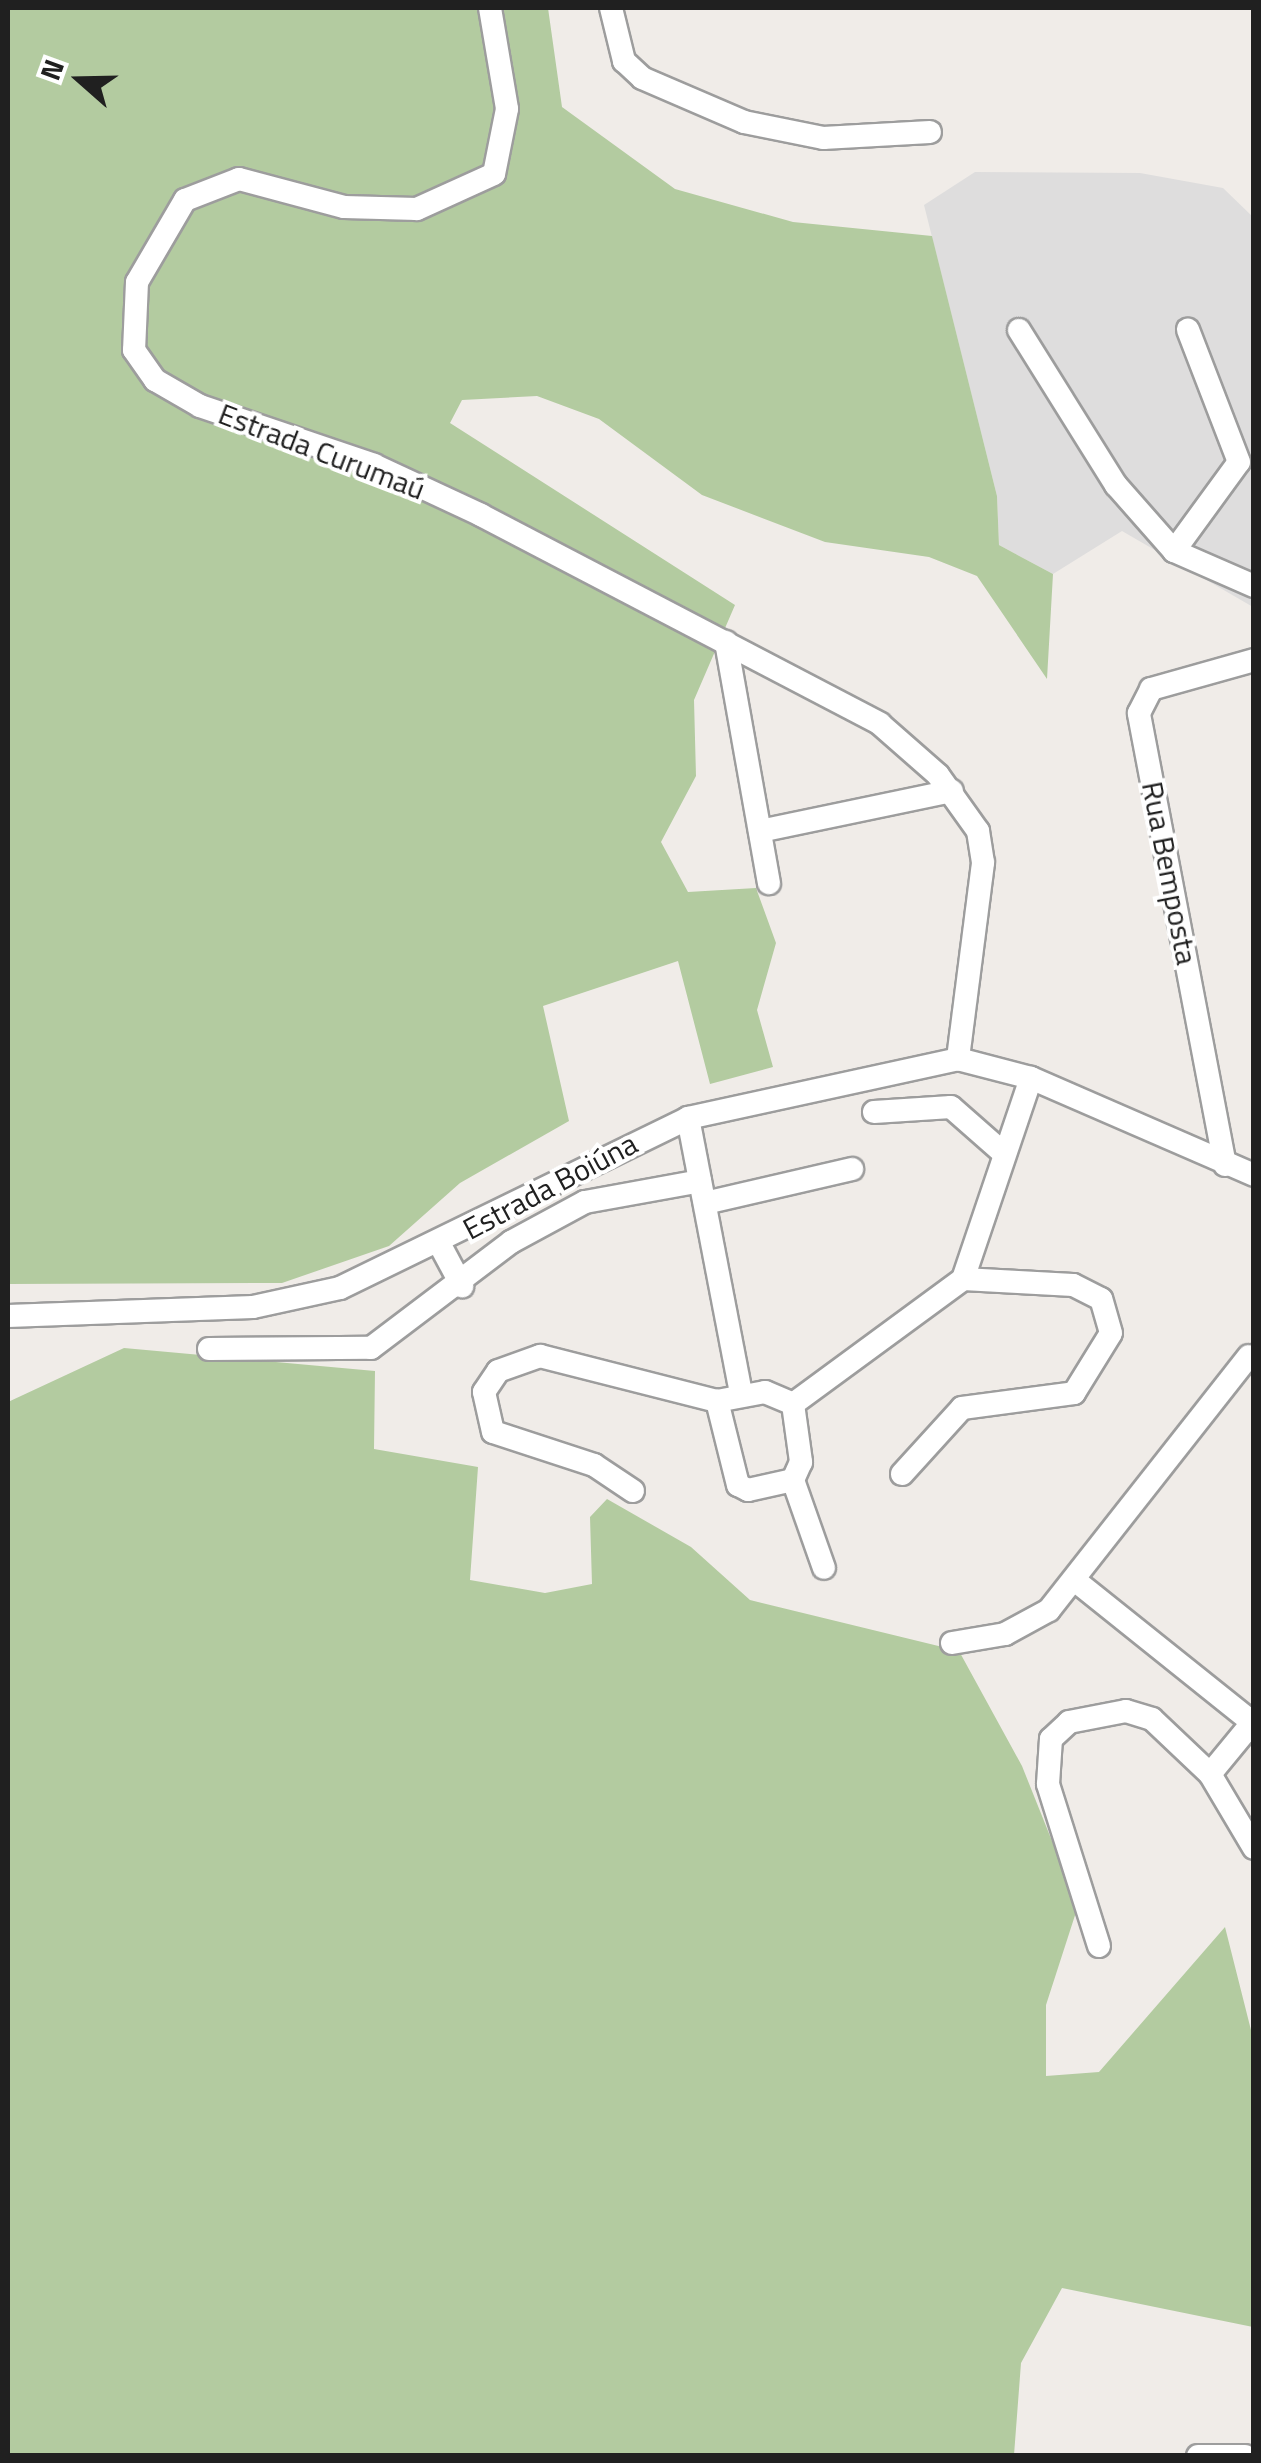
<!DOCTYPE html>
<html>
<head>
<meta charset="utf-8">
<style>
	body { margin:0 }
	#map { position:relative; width:1261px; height:2463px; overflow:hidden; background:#f0ece8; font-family:"Titillium Web",sans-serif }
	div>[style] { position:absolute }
	.residential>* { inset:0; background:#dedddd }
	.forest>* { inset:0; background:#b3cba0 }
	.roads { filter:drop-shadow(2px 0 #9d9d9d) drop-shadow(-2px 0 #9d9d9d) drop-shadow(0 2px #9d9d9d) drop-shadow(0 -2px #9d9d9d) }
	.minor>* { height:22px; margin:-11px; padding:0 11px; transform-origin:11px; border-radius:11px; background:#fff }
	span { translate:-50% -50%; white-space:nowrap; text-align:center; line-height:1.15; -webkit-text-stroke:8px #fff; paint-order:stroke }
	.street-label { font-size:30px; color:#202020 }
	.frame { position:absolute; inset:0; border:10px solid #202020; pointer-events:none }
	.north { position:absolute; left:30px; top:30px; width:100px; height:100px; -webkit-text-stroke:8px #fff; paint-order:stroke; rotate:290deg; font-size:28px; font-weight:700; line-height:40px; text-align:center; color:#202020 }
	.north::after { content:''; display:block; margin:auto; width:35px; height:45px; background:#202020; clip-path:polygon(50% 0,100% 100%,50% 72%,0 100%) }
</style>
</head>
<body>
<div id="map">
	<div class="residential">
		<div style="clip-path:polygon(975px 172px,1140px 173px,1223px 188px,1253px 217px,1253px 607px,1122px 531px,1053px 574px,999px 545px,997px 496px,924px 205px)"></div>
	</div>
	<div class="forest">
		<div style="clip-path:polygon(8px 8px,548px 8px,562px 107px,675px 189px,793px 222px,932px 236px,997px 496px,999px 545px,1053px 574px,1047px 679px,977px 576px,929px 557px,825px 542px,702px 495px,599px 419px,537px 396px,462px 400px,450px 423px,735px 605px,694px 700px,696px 776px,661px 842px,688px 892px,756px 888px,776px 943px,757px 1010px,773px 1067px,710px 1084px,678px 961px,543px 1006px,569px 1121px,460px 1183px,389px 1246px,282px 1283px,8px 1284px)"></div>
		<div style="clip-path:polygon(124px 1348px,375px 1371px,374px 1449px,478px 1467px,470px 1580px,545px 1593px,592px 1584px,590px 1517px,607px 1499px,691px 1547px,750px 1600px,959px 1651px,1022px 1766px,1078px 1906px,1046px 2005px,1046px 2076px,1099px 2072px,1225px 1927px,1253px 2038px,1253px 2327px,1062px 2288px,1021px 2363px,1014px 2455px,8px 2456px,8px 1402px)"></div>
	</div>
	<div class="roads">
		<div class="minor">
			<div style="left:490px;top:8px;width:102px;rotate:80.4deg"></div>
			<div style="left:507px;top:109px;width:66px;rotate:101.3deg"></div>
			<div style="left:494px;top:174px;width:85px;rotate:155.6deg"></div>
			<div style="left:417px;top:209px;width:73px;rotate:-178.4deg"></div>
			<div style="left:344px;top:207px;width:109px;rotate:-165.1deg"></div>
			<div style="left:239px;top:179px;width:58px;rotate:158.7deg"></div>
			<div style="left:185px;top:200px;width:95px;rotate:120.3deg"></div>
			<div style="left:137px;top:282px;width:68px;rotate:92.5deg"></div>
			<div style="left:134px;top:350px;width:37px;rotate:55deg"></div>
			<div style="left:155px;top:380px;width:52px;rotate:30deg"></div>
			<div style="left:200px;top:406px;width:184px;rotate:18.7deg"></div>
			<div style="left:374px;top:465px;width:118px;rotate:25deg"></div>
			<div style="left:481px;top:515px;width:450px;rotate:27.6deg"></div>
			<div style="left:880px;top:724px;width:77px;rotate:41.3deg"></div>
			<div style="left:938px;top:775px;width:69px;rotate:54.5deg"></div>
			<div style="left:978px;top:831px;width:32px;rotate:81deg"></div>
			<div style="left:983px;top:863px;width:198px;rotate:97.3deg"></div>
			<div style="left:611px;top:8px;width:55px;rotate:76.2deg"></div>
			<div style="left:624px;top:61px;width:25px;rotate:43deg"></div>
			<div style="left:642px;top:78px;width:111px;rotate:23.3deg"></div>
			<div style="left:744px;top:122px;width:81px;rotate:11.4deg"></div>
			<div style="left:823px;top:138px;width:107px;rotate:-3.2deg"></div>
			<div style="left:1019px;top:330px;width:183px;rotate:58deg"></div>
			<div style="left:1116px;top:485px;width:88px;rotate:48.7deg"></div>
			<div style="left:1174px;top:551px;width:87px;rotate:23.6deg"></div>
			<div style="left:1174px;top:551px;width:110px;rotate:-53.9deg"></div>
			<div style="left:1239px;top:462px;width:142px;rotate:-111.1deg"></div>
			<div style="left:726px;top:642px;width:245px;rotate:79.9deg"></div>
			<div style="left:760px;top:831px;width:196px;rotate:-11.8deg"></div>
			<div style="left:874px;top:1112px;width:77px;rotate:-3.7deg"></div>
			<div style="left:951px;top:1107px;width:67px;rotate:41.3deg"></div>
			<div style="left:688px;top:1118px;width:281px;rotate:79.1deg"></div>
			<div style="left:1225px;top:1165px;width:460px;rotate:-100.8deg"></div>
			<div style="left:1139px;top:713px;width:27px;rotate:-63deg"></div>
			<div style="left:1151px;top:689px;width:107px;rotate:-15.7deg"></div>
			<div style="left:705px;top:1203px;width:151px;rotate:-13deg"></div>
			<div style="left:440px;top:1245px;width:47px;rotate:61.8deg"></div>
			<div style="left:8px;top:1316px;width:245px;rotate:-2.1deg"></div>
			<div style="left:253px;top:1307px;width:89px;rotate:-12.3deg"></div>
			<div style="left:340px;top:1288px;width:387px;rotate:-26deg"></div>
			<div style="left:688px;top:1118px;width:276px;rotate:-12.3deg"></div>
			<div style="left:958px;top:1059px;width:75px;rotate:14.6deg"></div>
			<div style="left:1031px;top:1078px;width:243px;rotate:23.5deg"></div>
			<div style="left:209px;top:1349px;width:162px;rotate:-0.4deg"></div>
			<div style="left:371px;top:1348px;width:176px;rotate:-37.1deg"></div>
			<div style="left:511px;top:1242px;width:84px;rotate:-28.4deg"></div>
			<div style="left:585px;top:1202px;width:117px;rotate:-10.3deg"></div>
			<div style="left:765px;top:1392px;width:30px;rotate:23deg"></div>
			<div style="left:793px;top:1404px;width:59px;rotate:82.1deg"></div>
			<div style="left:801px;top:1462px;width:20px;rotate:114deg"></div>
			<div style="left:793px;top:1480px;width:46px;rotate:167.5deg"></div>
			<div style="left:748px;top:1490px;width:11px;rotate:-153deg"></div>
			<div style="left:738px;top:1485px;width:87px;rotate:-104deg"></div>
			<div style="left:717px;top:1401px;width:49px;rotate:-10.6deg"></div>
			<div style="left:793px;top:1404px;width:211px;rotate:-36.3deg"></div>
			<div style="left:963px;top:1279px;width:212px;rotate:-71.3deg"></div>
			<div style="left:902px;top:1474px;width:89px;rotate:-47.7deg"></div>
			<div style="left:962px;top:1408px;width:113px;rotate:-7.6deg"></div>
			<div style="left:1074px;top:1393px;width:70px;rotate:-58.3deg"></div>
			<div style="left:1111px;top:1333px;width:35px;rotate:-106deg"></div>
			<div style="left:1101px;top:1299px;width:31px;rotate:-153deg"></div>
			<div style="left:1073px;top:1285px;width:110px;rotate:-176.9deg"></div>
			<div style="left:793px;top:1480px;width:93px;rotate:70.6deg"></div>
			<div style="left:633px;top:1491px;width:47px;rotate:-146.3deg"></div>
			<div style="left:594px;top:1465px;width:106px;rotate:-161.9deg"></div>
			<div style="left:493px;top:1432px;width:41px;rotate:-102.7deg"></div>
			<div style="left:484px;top:1392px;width:25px;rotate:-56deg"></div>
			<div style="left:498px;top:1371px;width:45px;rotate:-19.7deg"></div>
			<div style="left:540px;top:1356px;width:183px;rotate:14.3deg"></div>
			<div style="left:1077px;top:1582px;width:227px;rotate:38.7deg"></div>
			<div style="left:952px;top:1643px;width:54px;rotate:-9.6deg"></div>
			<div style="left:1005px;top:1634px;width:50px;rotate:-28.6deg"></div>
			<div style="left:1049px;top:1610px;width:323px;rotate:-51.8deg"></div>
			<div style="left:1252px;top:1723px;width:66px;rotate:129.5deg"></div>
			<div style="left:1210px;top:1774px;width:86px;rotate:59.3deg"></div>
			<div style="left:1099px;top:1946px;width:170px;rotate:-107.5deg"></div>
			<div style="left:1048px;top:1784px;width:45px;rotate:-86.2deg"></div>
			<div style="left:1051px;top:1739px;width:25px;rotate:-43deg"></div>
			<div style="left:1069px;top:1722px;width:58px;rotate:-10.9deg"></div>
			<div style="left:1126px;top:1711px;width:27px;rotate:17deg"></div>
			<div style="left:1152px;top:1719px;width:80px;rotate:43.5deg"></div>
			<div style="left:1198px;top:2456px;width:47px"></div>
		</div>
	</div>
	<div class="street-label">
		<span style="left:322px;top:451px;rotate:21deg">Estrada Curumaú</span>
		<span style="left:1170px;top:873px;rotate:79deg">Rua Bemposta</span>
		<span style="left:550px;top:1186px;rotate:-28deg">Estrada Boiúna</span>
	</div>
	<div class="frame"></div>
	<div class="north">N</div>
</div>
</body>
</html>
